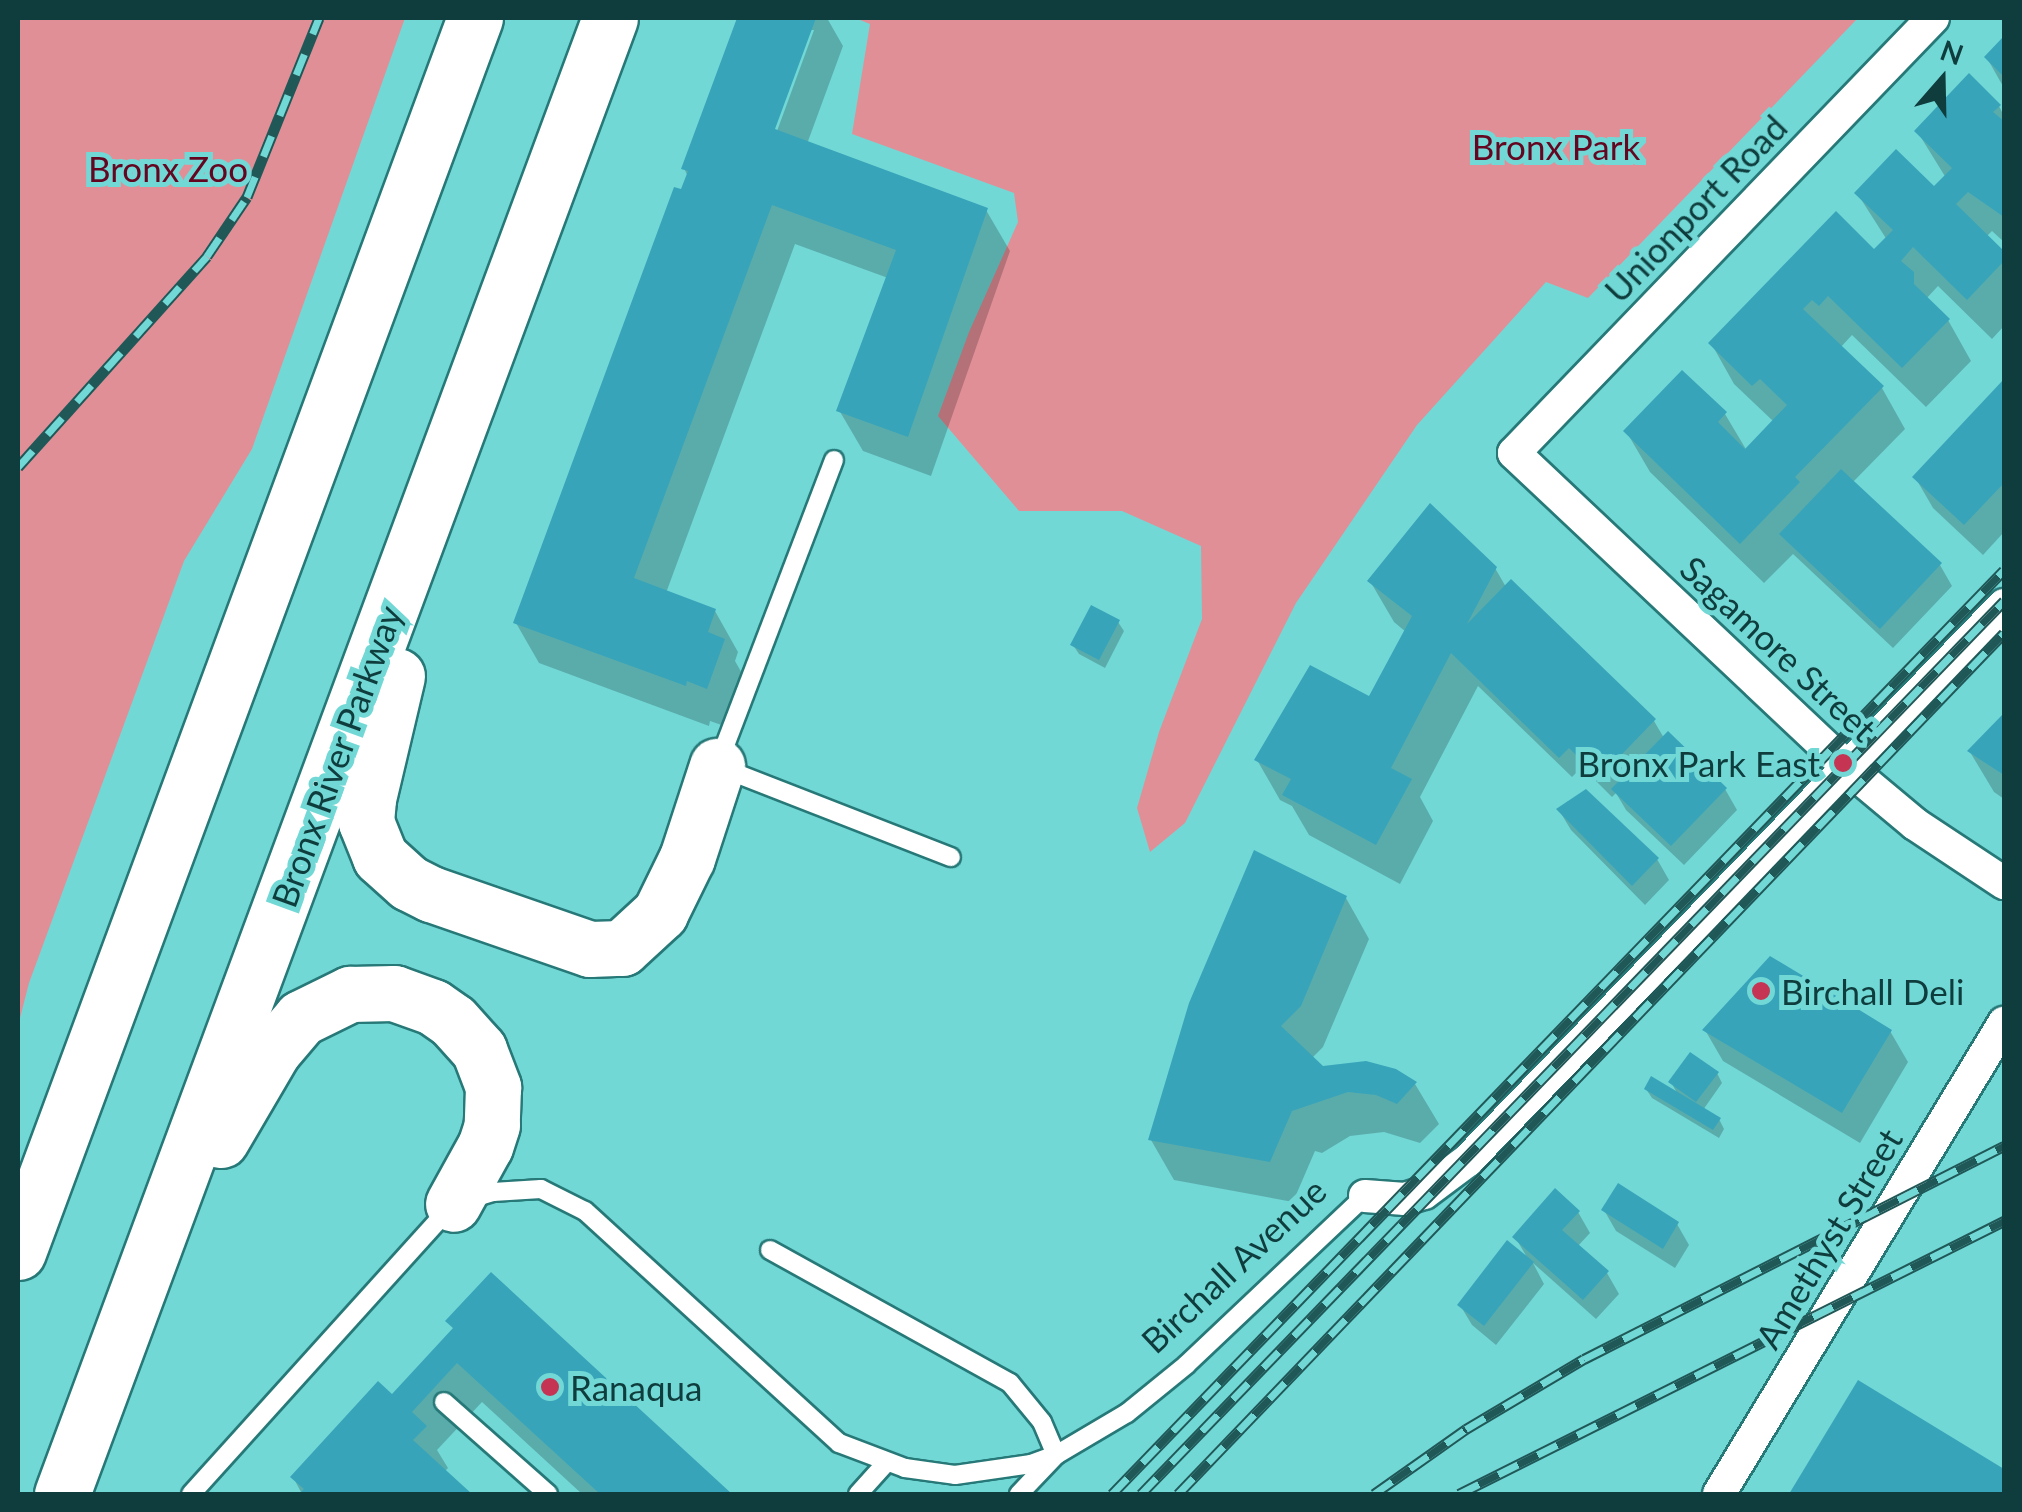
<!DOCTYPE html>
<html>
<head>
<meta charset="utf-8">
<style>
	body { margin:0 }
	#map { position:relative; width:2022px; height:1512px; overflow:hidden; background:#71d8d6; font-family:Lato,sans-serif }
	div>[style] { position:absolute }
	.green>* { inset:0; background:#e18f97 }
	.shadow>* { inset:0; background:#0003 }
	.building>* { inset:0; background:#38a4ba }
	.roads { filter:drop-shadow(2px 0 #277978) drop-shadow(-2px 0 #277978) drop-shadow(0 2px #277978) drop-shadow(0 -2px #277978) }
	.service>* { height:18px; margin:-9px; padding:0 9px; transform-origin:9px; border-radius:9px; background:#fff }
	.minor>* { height:32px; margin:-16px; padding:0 16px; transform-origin:16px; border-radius:16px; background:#fff }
	.motorway>* { height:55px; margin:-27.5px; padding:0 27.5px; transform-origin:27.5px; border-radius:27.5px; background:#fff }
	.rail>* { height:11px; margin-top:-5.5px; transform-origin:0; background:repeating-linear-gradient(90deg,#71d8d6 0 22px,#205757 0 44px); box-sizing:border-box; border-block:2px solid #205757 }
	.dots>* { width:28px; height:28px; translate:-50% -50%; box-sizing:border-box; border:5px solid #71d8d6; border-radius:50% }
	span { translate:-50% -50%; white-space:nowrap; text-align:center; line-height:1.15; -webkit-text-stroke:10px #71d8d6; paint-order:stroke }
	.park-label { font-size:35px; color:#650621 }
	.street-label { font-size:35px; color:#0f3c3c }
	.poi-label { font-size:35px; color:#0f3c3c }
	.right { translate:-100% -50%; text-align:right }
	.left { translate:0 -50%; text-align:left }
	.frame { position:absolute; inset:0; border:20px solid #0f3c3c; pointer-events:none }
	.north { position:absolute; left:1892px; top:30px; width:100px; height:100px; -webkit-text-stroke:8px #71d8d6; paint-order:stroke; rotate:20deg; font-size:28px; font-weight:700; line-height:40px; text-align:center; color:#0f3c3c }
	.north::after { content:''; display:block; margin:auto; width:35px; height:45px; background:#0f3c3c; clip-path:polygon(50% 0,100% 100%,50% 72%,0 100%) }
</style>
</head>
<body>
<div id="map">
	<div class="green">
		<div style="clip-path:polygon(18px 18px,405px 18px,252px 449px,184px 561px,29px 983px,18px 1026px)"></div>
		<div style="clip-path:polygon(855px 18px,1858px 18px,1588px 298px,1546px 282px,1417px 425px,1296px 603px,1185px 823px,1150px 852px,1137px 808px,1159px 732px,1202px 619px,1201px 546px,1122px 511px,1019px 511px,938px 416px,969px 332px,1018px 222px,1014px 193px,852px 134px,870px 24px)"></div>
	</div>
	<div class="shadow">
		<div style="clip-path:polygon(evenodd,739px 18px,827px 18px,843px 46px,807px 144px,986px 210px,1010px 251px,931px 476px,863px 451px,839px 410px,888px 278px,795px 244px,666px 593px,715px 611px,738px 652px,735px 661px,747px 682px,730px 728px,710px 721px,709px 726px,539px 663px,516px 623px,683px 192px,688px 177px,684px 168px,739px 18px,809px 30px,814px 30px,773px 142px,768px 140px,809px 30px)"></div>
		<div style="clip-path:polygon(2004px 40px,2004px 88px,1987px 58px)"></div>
		<div style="clip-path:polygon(1999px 106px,2004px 116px,2004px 242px,1992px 231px,1986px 237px,2004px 255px,2004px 326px,1992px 339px,1938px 286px,1926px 299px,1948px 320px,1971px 361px,1926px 407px,1852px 335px,1840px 348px,1882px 388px,1905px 429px,1852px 483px,1940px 565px,1952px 586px,1893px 648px,1793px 554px,1764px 583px,1650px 472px,1626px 431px,1725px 414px,1747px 451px,1774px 422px,1734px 384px,1711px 343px,1874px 252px,1887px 240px,1857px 193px,1934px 190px,1946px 178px,1917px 131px)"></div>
		<div style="clip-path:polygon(2004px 383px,2004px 532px,1983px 555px,1933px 508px,1915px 477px)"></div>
		<div style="clip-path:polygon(1495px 568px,1506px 587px,1511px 582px,1654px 721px,1664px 738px,1725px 789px,1737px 810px,1684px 865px,1626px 810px,1616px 793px,1612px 797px,1582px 767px,1572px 777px,1478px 686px,1420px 797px,1433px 821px,1400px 884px,1309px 835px,1292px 806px,1280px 800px,1257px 760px,1370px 700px,1406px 632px,1394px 622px,1370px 581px)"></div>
		<div style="clip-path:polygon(1118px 622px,1124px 631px,1105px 668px,1079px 654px,1073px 645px)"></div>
		<div style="clip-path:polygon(2004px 716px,2004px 799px,1994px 792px,1970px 752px)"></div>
		<div style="clip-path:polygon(1587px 792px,1657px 859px,1669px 880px,1645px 905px,1571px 830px,1559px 810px,1568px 801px,1573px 806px)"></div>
		<div style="clip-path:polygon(1346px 898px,1369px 939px,1323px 1047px,1311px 1059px,1322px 1069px,1395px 1072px,1415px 1084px,1439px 1124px,1420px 1143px,1384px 1132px,1350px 1136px,1322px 1153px,1315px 1151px,1293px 1202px,1174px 1180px,1151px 1140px)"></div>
		<div style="clip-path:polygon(1813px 985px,1820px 996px,1890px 1031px,1908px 1062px,1860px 1143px,1723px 1061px,1705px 1030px)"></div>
		<div style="clip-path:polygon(1717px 1073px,1722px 1083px,1703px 1110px,1719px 1119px,1724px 1129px,1719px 1138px,1652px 1098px,1646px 1089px,1678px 1095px,1671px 1082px)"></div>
		<div style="clip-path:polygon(1604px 1210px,1677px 1224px,1689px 1245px,1675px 1268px,1616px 1231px)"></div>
		<div style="clip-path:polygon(1578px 1212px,1590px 1233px,1577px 1247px,1607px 1273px,1619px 1294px,1596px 1319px,1533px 1263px,1544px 1284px,1496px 1345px,1472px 1325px,1460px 1305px,1528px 1259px,1515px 1237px)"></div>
		<div style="clip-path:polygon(491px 1276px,728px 1494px,582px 1494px,482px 1402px,437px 1450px,448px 1468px,444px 1472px,469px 1494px,302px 1494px,293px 1477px,392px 1398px,454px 1330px,449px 1321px)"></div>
		<div style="clip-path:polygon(1859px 1384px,2004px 1472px,2004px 1494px,1792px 1494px)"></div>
	</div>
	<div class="building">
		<div style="clip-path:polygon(737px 18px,816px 18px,775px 129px,988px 208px,908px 437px,836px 411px,896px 250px,772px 205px,634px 578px,716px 609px,708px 632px,725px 639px,707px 689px,687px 681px,686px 686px,513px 623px,674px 187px,681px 189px,688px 171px,681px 169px)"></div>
		<div style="clip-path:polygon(2004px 36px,2004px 77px,1984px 57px)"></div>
		<div style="clip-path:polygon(1969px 73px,2001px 105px,1993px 112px,2004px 121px,2004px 217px,1968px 192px,1956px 204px,2004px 251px,2004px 261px,1967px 300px,1913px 247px,1901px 261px,1914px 272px,1914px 284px,1950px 319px,1902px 368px,1828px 296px,1819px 306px,1812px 300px,1803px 309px,1884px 386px,1795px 477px,1800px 482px,1740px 544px,1623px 431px,1682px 370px,1727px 412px,1718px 422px,1745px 449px,1787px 405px,1760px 379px,1752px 386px,1708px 343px,1836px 211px,1874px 249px,1893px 230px,1854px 193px,1896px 149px,1934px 186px,1952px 168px,1914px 131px)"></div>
		<div style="clip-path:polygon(2004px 379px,2004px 483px,1964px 525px,1912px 477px)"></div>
		<div style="clip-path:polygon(1841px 469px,1942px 563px,1880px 629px,1779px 534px)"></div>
		<div style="clip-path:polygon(1430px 503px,1497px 567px,1467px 624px,1511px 579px,1656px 719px,1599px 778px,1569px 748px,1559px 758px,1451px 653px,1391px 768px,1412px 779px,1376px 845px,1282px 795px,1291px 779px,1254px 760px,1310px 665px,1369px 696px,1412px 616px,1367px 581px)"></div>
		<div style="clip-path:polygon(1091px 605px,1120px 620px,1099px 660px,1070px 645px)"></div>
		<div style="clip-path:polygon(2004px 713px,2004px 775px,1967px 751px)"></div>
		<div style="clip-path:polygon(1668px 731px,1727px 788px,1671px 846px,1611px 789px)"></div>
		<div style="clip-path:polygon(1586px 789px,1659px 858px,1632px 886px,1556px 809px)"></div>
		<div style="clip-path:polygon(1254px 850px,1347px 896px,1301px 1006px,1281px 1026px,1323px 1066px,1366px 1061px,1396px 1069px,1417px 1082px,1397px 1104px,1376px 1095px,1348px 1092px,1292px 1111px,1270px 1162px,1148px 1140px,1189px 1003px)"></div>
		<div style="clip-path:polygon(1770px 956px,1815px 983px,1812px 988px,1819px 992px,1822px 987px,1892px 1030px,1842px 1113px,1702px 1030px)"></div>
		<div style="clip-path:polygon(1690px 1052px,1719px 1072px,1696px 1102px,1668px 1082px)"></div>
		<div style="clip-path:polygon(1651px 1076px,1721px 1118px,1713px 1130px,1644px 1089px)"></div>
		<div style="clip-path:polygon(1618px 1183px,1679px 1222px,1663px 1249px,1601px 1210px)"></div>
		<div style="clip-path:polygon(1555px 1188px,1580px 1211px,1562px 1230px,1609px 1271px,1583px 1300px,1512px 1237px)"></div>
		<div style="clip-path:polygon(1507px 1240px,1534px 1262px,1484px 1326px,1457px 1305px)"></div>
		<div style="clip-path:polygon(491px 1272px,732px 1494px,600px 1494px,457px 1363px,412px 1412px,427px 1426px,413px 1440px,472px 1494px,299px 1494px,304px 1489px,290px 1477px,378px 1381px,392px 1394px,453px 1328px,445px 1321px)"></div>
		<div style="clip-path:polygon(1858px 1380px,2004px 1469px,2004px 1494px,1789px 1494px)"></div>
	</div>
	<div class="roads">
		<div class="service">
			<div style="left:834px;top:460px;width:328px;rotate:110.9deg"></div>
			<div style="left:717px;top:766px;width:251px;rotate:21.3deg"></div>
			<div style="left:770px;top:1250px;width:274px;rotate:29deg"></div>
			<div style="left:1010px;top:1383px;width:50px;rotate:50.6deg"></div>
			<div style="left:1042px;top:1422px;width:36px;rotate:67deg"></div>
			<div style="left:1056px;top:1455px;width:54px;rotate:133.5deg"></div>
			<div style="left:444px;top:1402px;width:139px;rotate:41.5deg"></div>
			<div style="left:191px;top:1494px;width:391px;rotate:-47.9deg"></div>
			<div style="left:453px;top:1204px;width:42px;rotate:-16.7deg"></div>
			<div style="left:493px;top:1192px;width:48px;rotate:-3.6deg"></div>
			<div style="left:541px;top:1189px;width:49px;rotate:26.6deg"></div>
			<div style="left:585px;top:1211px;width:344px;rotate:42.4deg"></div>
			<div style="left:839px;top:1443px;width:71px;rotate:20.7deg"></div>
			<div style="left:905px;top:1468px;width:50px;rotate:8deg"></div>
			<div style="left:955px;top:1475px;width:77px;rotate:-8.2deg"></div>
			<div style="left:1031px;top:1464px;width:27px;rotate:-20deg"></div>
			<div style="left:1056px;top:1455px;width:82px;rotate:-30.6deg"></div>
			<div style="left:1127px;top:1413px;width:76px;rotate:-39.1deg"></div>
			<div style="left:1186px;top:1365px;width:246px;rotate:-43.4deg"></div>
			<div style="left:858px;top:1494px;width:42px;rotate:-47.9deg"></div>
		</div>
		<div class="minor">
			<div style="left:1933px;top:18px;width:604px;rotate:133.93deg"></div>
			<div style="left:1514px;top:453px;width:459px;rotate:43.3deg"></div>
			<div style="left:1848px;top:768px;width:87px;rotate:39.9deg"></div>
			<div style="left:1915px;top:824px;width:107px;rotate:33.5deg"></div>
			<div style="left:1365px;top:1196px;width:40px;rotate:4.3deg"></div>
			<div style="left:1405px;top:1199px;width:20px;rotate:-18deg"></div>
			<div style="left:1424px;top:1193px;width:54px;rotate:-36.7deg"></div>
			<div style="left:1467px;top:1161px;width:773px;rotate:-46deg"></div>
			<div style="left:1719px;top:1494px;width:551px;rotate:-58.82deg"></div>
		</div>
		<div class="motorway">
			<div style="left:397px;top:676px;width:126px;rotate:103.3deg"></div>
			<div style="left:368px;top:799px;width:23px;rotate:95deg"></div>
			<div style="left:366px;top:822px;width:38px;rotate:68deg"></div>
			<div style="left:380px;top:857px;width:39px;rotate:42deg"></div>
			<div style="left:409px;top:883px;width:25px;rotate:27deg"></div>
			<div style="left:431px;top:894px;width:168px;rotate:19.1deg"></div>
			<div style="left:590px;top:949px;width:32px;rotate:-2deg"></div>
			<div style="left:622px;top:948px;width:52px;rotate:-42.6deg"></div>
			<div style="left:660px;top:913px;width:61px;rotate:-63.9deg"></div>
			<div style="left:687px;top:858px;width:97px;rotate:-71.9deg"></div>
			<div style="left:221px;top:1140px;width:103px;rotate:-59.7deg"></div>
			<div style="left:273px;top:1051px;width:43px;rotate:-49.7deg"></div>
			<div style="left:301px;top:1018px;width:55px;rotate:-26.1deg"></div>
			<div style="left:350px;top:994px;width:44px;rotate:-1.3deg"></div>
			<div style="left:394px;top:993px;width:41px;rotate:19.7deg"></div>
			<div style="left:433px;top:1007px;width:24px;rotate:35deg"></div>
			<div style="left:453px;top:1021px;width:39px;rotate:48deg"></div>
			<div style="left:479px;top:1050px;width:40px;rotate:69deg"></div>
			<div style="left:493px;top:1087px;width:38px;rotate:92deg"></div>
			<div style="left:492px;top:1125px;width:22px;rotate:108deg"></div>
			<div style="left:485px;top:1146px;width:66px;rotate:118.9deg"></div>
			<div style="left:18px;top:1252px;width:1316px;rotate:-69.68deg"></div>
			<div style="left:62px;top:1494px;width:1574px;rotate:-69.63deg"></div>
		</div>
	</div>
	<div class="rail">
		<div style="left:18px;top:467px;width:283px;rotate:-48.1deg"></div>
		<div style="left:207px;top:256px;width:71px;rotate:-55.9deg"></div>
		<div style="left:247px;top:197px;width:193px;rotate:-68.1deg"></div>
		<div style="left:1112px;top:1494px;width:1284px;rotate:-46.01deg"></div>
		<div style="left:1141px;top:1494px;width:1242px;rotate:-45.98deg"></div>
		<div style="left:1178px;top:1494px;width:1193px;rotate:-46.19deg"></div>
		<div style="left:1374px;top:1494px;width:113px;rotate:-35.2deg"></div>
		<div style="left:1466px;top:1429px;width:137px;rotate:-30.7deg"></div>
		<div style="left:1584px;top:1359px;width:471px;rotate:-26.9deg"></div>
		<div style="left:1459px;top:1494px;width:610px;rotate:-26.61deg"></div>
	</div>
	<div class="dots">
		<div style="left:1843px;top:763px;background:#c53553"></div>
		<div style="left:1761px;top:991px;background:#c53553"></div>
		<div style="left:550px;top:1387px;background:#c53553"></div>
	</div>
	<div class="park-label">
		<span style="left:1556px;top:146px">Bronx Park</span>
		<span style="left:168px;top:168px">Bronx Zoo</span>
	</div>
	<div class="street-label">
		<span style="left:1695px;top:208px;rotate:-46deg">Unionport Road</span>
		<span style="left:1779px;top:648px;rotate:43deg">Sagamore Street</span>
		<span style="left:336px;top:756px;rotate:-70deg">Bronx River Parkway</span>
		<span style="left:1828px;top:1238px;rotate:-59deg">Amethyst Street</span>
		<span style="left:1233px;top:1265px;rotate:-43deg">Birchall Avenue</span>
	</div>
	<div class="poi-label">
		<span class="right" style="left:1820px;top:763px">Bronx Park East</span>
		<span class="left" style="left:1781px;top:991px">Birchall Deli</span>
		<span class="left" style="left:570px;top:1387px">Ranaqua</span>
	</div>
	<div class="frame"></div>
	<div class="north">N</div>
</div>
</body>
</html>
